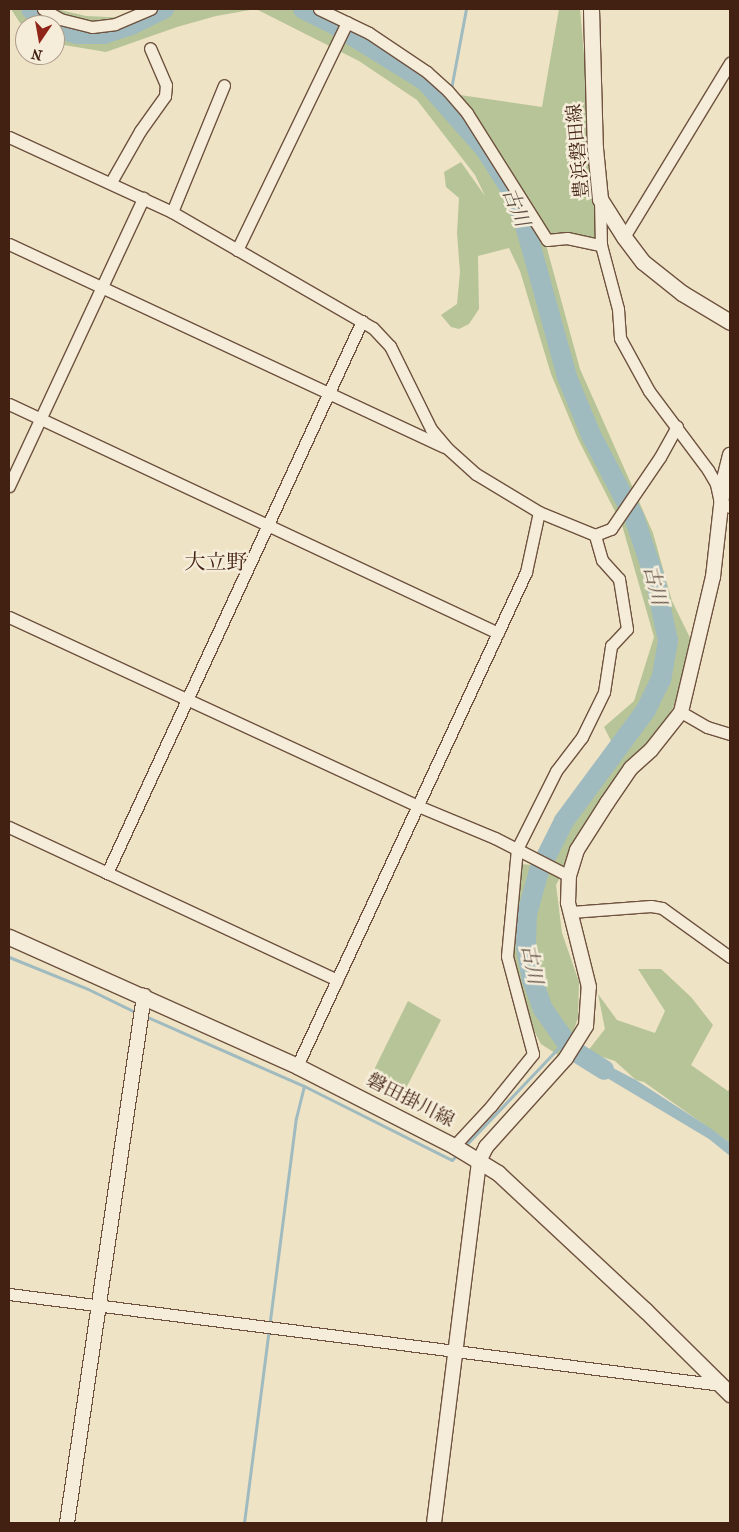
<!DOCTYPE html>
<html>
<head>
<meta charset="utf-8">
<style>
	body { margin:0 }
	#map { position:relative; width:739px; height:1532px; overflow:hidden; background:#efe3c5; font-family:"IM FELL French Canon","Noto Serif JP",serif }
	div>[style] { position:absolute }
	.green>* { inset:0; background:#b6c497 }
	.water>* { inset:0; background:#a0bbc0 }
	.stream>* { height:3px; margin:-1.5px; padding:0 1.5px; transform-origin:1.5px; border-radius:1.5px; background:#a0bbc0 }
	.river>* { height:20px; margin:-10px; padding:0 10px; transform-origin:10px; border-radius:10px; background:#a0bbc0 }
	.roads { filter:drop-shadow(1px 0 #6e523f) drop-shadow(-1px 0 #6e523f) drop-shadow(0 1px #6e523f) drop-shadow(0 -1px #6e523f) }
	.minor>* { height:11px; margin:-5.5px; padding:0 5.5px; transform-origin:5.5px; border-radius:5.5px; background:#f5edd9 }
	.tertiary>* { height:14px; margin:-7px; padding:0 7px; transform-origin:7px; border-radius:7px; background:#f5edd9 }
	.secondary>* { height:15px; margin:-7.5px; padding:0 7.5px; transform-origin:7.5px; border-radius:7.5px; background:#f5edd9 }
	span { translate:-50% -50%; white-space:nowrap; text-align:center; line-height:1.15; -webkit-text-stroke:5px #f5edd9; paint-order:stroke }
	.street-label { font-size:19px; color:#432112 }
	.water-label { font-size:20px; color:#5f4f46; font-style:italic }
	.quarter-label { font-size:21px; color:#432112 }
	.frame { position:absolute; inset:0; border:10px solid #432112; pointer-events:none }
	.north { position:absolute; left:15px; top:15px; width:50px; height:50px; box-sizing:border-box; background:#f5edd9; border:1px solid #ae9b89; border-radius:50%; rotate:192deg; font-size:14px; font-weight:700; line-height:20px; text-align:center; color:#432112 }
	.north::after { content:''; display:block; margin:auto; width:18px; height:22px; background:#8f2418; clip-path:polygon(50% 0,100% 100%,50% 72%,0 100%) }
</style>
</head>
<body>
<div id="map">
	<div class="green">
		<div style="clip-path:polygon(11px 9px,56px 9px,86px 16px,130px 18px,157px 9px,304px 9px,400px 54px,461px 106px,449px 105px,476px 127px,528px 209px,460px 95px,542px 107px,559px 9px,580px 9px,601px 245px,543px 234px,580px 369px,653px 533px,672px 601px,695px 648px,687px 679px,661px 732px,577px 846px,556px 885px,562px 933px,579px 982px,578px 1018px,571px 1038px,558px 1055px,541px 1044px,518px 1000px,510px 961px,518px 864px,535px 865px,543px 848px,612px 743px,604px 727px,634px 701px,654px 637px,622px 525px,578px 439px,551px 374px,520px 271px,509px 248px,478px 256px,479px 309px,469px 324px,459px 329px,451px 327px,441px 315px,457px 304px,460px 272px,457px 233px,459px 198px,446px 187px,444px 172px,461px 162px,485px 196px,475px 175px,417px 100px,359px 61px,256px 9px,216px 16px,177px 27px,106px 52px,58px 44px,55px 43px,55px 25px,25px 26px,20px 23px)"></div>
		<div style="clip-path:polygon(638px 969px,661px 969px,691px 997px,713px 1025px,691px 1065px,728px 1091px,730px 1088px,730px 1143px,644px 1082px,636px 1080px,615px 1061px,587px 1052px,605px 1029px,598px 994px,617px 1020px,655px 1033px,665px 1011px)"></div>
		<div style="clip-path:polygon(408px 1001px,441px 1020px,400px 1100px,367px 1084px)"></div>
	</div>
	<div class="water">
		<div style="clip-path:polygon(584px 1053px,636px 1080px,710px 1128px,730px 1143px,730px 1156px,709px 1139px,577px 1060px)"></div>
	</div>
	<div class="stream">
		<div style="left:451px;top:89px;width:81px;rotate:-79.4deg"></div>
		<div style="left:9px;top:957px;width:85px;rotate:22.1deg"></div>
		<div style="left:88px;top:989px;width:55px;rotate:26.1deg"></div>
		<div style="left:145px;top:1016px;width:174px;rotate:23.8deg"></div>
		<div style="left:304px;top:1086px;width:165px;rotate:26.6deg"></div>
		<div style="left:452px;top:1160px;width:9px;rotate:-49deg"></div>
		<div style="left:464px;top:1147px;width:145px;rotate:-46.4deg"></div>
		<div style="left:244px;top:1523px;width:408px;rotate:-82.7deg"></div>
		<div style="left:296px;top:1118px;width:33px;rotate:-76deg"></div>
	</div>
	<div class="river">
		<div style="left:31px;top:9px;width:25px;rotate:40deg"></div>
		<div style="left:303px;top:9px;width:30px;rotate:26deg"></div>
		<div style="left:330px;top:22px;width:112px;rotate:31.8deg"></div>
		<div style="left:425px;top:81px;width:91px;rotate:48.6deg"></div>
		<div style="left:485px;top:149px;width:49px;rotate:57.6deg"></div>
		<div style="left:511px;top:190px;width:30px;rotate:67deg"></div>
		<div style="left:523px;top:218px;width:165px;rotate:74.5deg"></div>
		<div style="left:567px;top:377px;width:63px;rotate:67.5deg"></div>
		<div style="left:591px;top:435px;width:93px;rotate:62.3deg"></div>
		<div style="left:634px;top:517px;width:65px;rotate:71.3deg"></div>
		<div style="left:655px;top:579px;width:63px;rotate:78.2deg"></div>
		<div style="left:668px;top:641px;width:39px;rotate:100deg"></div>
		<div style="left:661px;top:679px;width:34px;rotate:116deg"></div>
		<div style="left:646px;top:710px;width:138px;rotate:126.5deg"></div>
		<div style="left:564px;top:821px;width:56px;rotate:116.6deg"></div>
		<div style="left:539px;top:871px;width:45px;rotate:105.6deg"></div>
		<div style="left:527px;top:914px;width:32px;rotate:92deg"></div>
		<div style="left:526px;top:946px;width:34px;rotate:80deg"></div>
		<div style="left:532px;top:979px;width:32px;rotate:70deg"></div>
		<div style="left:543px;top:1009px;width:49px;rotate:55deg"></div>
		<div style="left:571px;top:1049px;width:39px;rotate:32deg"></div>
		<div style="left:55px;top:27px;width:22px;rotate:18deg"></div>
		<div style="left:76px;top:34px;width:28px"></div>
		<div style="left:104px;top:34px;width:28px;rotate:-18deg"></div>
		<div style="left:131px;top:25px;width:37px;rotate:-26deg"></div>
	</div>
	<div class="roads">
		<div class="minor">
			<div style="left:43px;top:9px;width:20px;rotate:30deg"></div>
			<div style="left:60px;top:19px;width:33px;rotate:14deg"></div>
			<div style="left:92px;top:27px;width:23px;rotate:-7deg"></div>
			<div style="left:115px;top:24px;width:39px;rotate:-23deg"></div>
			<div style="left:319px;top:9px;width:55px;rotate:25.6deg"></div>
			<div style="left:369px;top:33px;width:70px;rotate:33.9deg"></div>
			<div style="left:427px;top:72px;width:28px;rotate:42deg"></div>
			<div style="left:448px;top:91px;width:29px;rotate:49deg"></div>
			<div style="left:467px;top:113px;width:150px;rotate:57.8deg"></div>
			<div style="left:547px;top:240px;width:20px;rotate:-6deg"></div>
			<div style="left:567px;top:238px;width:35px;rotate:12deg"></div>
			<div style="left:9px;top:137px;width:179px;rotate:24.7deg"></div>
			<div style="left:172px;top:212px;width:232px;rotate:30deg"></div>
			<div style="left:373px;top:328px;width:25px;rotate:47deg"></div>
			<div style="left:390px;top:346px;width:93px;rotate:63.7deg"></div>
			<div style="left:431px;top:429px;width:25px;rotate:50deg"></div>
			<div style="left:447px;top:448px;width:39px;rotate:42deg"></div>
			<div style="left:476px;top:474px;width:74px;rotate:31.1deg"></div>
			<div style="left:539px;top:512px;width:61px;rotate:22.3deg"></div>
			<div style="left:595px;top:535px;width:17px;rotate:-21deg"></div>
			<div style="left:611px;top:529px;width:87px;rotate:-55.8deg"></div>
			<div style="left:660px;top:457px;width:35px;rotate:-61deg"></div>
			<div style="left:111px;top:182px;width:59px;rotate:-60.4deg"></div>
			<div style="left:140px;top:131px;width:43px;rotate:-54.5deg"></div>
			<div style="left:165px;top:96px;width:11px;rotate:-85deg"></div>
			<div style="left:166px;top:85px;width:40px;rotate:-113.4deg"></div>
			<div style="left:600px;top:199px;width:46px;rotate:88.8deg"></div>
			<div style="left:601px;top:245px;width:66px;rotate:75.1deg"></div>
			<div style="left:618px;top:309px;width:29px;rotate:86deg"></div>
			<div style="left:620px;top:338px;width:60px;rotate:61.3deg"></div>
			<div style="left:649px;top:391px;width:99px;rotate:53.2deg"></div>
			<div style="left:708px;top:470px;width:16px;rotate:60deg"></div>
			<div style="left:716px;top:484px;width:19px;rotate:78deg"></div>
			<div style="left:720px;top:503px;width:11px;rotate:22deg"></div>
			<div style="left:172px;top:212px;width:137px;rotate:-67.7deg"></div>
			<div style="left:624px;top:237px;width:204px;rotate:-58.7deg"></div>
			<div style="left:9px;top:244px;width:479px;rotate:25deg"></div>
			<div style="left:237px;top:250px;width:253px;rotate:-64.2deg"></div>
			<div style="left:9px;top:404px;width:540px;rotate:25.09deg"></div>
			<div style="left:9px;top:486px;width:318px;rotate:-65deg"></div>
			<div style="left:9px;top:617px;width:451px;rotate:24.8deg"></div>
			<div style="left:418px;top:806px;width:83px;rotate:22.6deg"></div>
			<div style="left:495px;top:838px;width:83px;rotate:27.2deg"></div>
			<div style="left:681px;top:712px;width:30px;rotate:30deg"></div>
			<div style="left:707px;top:727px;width:24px;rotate:17deg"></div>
			<div style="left:9px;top:827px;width:362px;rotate:25deg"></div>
			<div style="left:107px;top:873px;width:608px;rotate:-65.21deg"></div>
			<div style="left:571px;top:912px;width:80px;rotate:-4.3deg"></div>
			<div style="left:651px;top:906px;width:11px;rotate:10deg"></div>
			<div style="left:662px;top:908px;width:84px;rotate:35.8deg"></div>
			<div style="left:297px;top:1066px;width:544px;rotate:-65.13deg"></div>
			<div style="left:526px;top:572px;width:61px;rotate:-77.8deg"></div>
			<div style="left:454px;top:1146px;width:54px;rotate:-47.2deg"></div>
			<div style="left:491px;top:1106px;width:67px;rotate:-51.1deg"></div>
			<div style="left:533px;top:1054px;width:101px;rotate:-104.9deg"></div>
			<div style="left:507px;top:956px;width:107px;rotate:-84.7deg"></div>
			<div style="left:517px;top:849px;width:87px;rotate:-63.4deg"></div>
			<div style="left:556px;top:771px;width:43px;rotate:-52.6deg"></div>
			<div style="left:582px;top:737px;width:50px;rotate:-63.9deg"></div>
			<div style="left:604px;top:692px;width:47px;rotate:-81.3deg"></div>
			<div style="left:611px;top:646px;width:23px;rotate:-47deg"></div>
			<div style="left:627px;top:629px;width:51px;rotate:-99.1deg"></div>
			<div style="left:619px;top:579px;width:25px;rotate:-132deg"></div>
			<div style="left:602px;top:560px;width:26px;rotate:-106deg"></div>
			<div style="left:9px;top:1294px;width:718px;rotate:7.28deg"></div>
		</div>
		<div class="tertiary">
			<div style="left:67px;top:1523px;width:533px;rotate:-81.69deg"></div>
			<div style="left:434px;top:1523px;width:365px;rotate:-82.9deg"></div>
			<div style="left:479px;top:1161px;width:16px;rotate:-63deg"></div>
			<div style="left:486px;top:1147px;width:120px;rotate:-48deg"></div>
			<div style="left:566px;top:1058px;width:38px;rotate:-58deg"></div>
			<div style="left:586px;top:1026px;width:39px;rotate:-86deg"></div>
			<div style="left:589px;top:987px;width:87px;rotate:-104deg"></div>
			<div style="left:568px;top:903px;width:27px;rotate:-88deg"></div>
			<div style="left:569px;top:876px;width:27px;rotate:-73deg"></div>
			<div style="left:577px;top:850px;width:56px;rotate:-57.4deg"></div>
			<div style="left:607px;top:803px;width:42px;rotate:-55.6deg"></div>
			<div style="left:631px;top:768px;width:27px;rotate:-42deg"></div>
			<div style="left:651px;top:750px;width:48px;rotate:-51.7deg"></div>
			<div style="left:681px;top:712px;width:139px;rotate:-76.7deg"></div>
			<div style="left:713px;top:577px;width:99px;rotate:-83.6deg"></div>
			<div style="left:724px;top:479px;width:25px;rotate:-76deg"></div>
		</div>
		<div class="secondary">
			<div style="left:591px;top:9px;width:139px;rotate:88.4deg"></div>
			<div style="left:595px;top:148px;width:51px;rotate:84.4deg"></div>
			<div style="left:600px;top:199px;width:45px;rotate:57.7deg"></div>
			<div style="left:624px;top:237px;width:31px;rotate:53deg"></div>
			<div style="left:643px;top:262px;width:50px;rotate:38.5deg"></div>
			<div style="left:682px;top:293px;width:56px;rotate:31.1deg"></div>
			<div style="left:9px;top:937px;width:316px;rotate:24.1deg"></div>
			<div style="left:297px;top:1066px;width:176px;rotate:27deg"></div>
			<div style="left:454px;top:1146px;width:52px;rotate:31.5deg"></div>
			<div style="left:498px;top:1173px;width:201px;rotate:43deg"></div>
			<div style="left:645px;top:1310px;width:120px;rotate:44.7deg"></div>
		</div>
	</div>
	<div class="street-label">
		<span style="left:579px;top:151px;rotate:-95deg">豊浜磐田線</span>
		<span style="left:410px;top:1101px;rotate:27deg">磐田掛川線</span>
	</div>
	<div class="water-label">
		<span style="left:516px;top:207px;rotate:68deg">古川</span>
		<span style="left:655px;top:585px;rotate:76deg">古川</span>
		<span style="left:532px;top:964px;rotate:79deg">古川</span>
	</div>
	<div class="quarter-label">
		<span style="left:216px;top:562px">大立野</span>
	</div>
	<div class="frame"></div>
	<div class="north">N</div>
</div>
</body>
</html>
